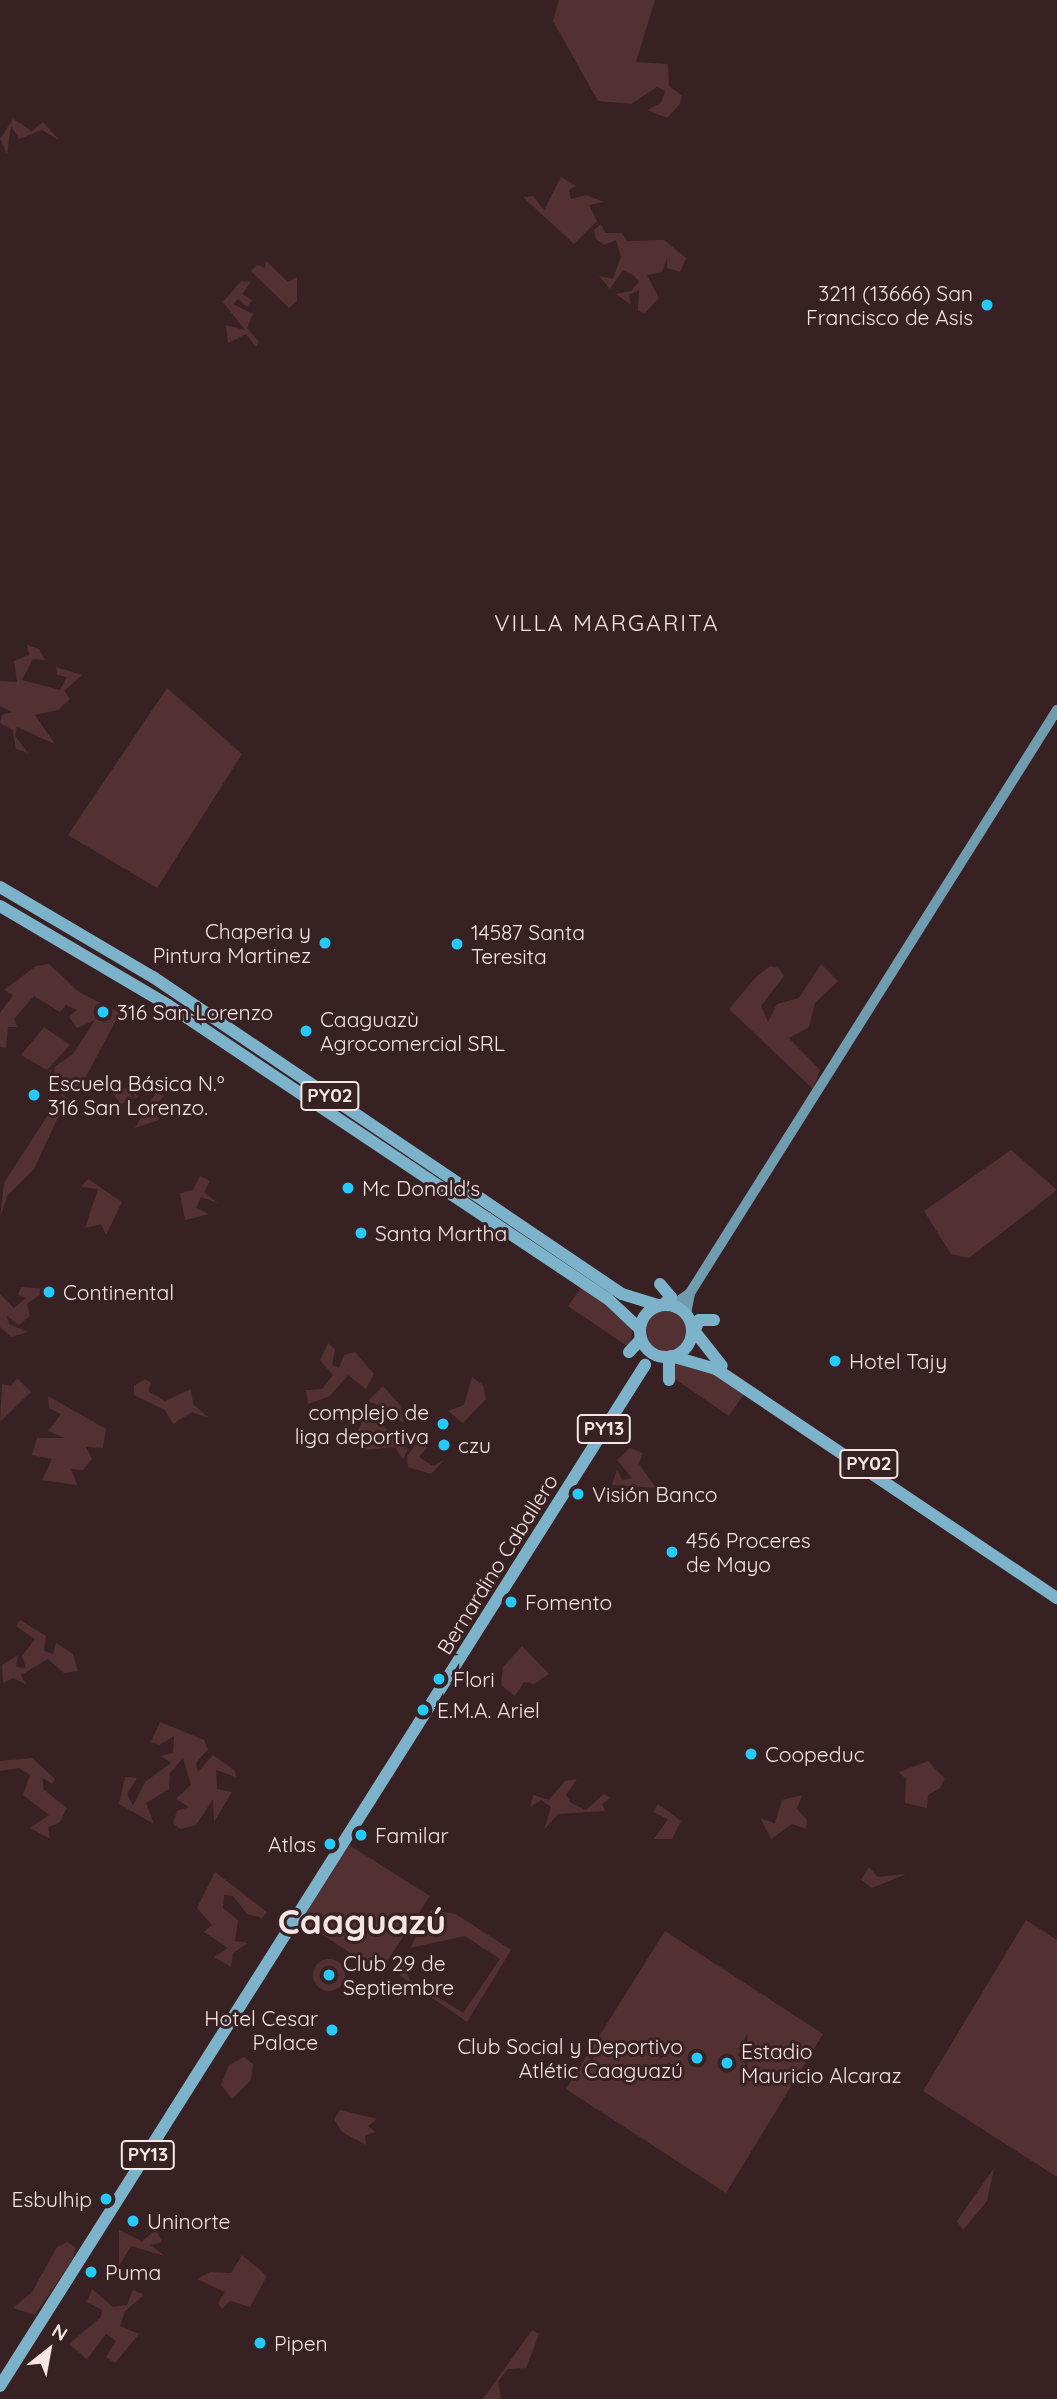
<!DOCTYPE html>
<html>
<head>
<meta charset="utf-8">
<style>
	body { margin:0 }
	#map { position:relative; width:1057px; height:2399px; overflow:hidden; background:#382123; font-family:Quicksand,sans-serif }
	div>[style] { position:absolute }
	.green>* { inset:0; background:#533133 }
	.round { border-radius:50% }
	.primary>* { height:10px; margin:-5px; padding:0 5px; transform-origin:5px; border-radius:5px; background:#709caf }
	.highway>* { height:12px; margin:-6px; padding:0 6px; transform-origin:6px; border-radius:6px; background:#7db3ca }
	.highway>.ring { margin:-6px; padding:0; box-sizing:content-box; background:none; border:12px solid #7db3ca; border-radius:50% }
	.dots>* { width:19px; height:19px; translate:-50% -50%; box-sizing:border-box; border:4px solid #382123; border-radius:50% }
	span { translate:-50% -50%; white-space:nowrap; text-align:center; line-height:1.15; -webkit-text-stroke:6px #382123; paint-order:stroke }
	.shield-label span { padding:2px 5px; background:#382123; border:2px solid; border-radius:5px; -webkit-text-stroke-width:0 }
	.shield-label { font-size:19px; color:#f5e5e5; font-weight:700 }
	.poi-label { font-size:21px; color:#f5e5e5 }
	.right { translate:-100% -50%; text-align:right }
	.left { translate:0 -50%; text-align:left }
	.street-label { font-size:21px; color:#f5e5e5 }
	.neighbourhood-label { font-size:23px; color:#f5e5e5; letter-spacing:2px }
	.town-label { font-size:35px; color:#f5e5e5; font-weight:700 }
	.north { position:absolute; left:14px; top:2315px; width:70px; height:70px; -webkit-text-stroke:5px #382123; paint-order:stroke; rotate:31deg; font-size:19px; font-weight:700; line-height:28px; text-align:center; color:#f5e5e5 }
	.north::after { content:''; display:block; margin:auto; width:24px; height:32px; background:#f5e5e5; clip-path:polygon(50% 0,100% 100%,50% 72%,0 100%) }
</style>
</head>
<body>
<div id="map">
	<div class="green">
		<div style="clip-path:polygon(559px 0,655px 0,636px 62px,668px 64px,669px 86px,682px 96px,680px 104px,667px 118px,647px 110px,661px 103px,665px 91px,657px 87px,631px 104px,598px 101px,553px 21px)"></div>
		<div style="clip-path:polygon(13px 119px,32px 131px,43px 122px,59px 140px,42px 130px,19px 139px,11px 126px,7px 154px,0 139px)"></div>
		<div style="clip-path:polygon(561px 177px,576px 186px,569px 190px,571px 199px,586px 195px,604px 202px,589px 205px,597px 221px,574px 244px,523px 197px,533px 196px,544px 210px)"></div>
		<div style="clip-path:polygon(601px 224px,605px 233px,622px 233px,627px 241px,664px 240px,686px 258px,680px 272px,667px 268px,667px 258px,662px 272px,647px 275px,659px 298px,645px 313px,638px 311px,639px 290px,629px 295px,631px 305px,616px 294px,631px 291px,639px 281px,633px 275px,623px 270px,610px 289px,599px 276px,613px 279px,621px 257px,616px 240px,604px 245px,596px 239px,594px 230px)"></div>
		<div style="clip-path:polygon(266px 261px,288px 282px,297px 277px,297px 301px,289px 308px,251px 271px,257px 265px,265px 268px)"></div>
		<div style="clip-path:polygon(241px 281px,251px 282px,242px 294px,252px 300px,247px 307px,238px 299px,233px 304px,253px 314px,247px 328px,259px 342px,256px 347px,246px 334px,228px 343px,226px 325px,245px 330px,223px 302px)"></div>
		<div style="clip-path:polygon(27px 645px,39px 649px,45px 660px,33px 659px,22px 680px,60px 690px,67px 677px,57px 675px,56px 667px,82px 675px,64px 691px,70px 699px,58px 710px,35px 715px,55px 744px,17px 727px,15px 736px,28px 753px,16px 749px,13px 730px,0 723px,2px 715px,12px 712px,0 706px,0 681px,17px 682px,14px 661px,29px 655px)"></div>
		<div style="clip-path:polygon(167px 688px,242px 754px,157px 888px,68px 835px)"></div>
		<div style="clip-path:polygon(49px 964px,79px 992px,120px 1013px,76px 1095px,49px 1071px,73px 1054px,95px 1020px,77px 1028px,69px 1017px,77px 1010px,66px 1005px,60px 1012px,34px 996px,14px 1019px,17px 1027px,8px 1027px,6px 1048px,0 1047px,0 1013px,13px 995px,4px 990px,36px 966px)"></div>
		<div style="clip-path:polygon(821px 964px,838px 981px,815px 1003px,809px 1027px,789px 1038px,820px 1070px,813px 1089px,729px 1009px,755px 978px,770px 966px,779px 968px,784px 976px,761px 1006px,768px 1022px,777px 1004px,799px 998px)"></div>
		<div style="clip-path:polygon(44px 1027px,70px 1045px,47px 1070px,21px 1055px)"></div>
		<div style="clip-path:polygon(111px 1079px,125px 1089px,132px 1083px,137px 1097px,121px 1104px,102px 1081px)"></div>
		<div style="clip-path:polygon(156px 1092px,164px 1096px,151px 1109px,159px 1120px,135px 1128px)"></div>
		<div style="clip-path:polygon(62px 1093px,67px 1098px,34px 1169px,7px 1196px,0 1218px,4px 1183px)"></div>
		<div style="clip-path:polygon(1011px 1150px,1057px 1190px,969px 1258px,951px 1254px,924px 1211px)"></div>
		<div style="clip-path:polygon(200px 1176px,210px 1181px,204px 1192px,218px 1203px,201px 1197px,196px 1208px,209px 1214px,185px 1220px,180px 1193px,193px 1190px)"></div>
		<div style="clip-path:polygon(88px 1179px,122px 1202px,106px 1235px,101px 1224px,85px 1228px,98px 1189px,81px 1187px)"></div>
		<div style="clip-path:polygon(583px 1285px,632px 1329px,630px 1348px,568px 1306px)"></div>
		<div style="clip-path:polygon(21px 1287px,48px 1289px,27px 1304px,30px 1316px,19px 1325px,7px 1316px,9px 1324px,28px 1332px,11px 1337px,0 1327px,0 1294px,14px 1308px,26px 1298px,18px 1295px)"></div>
		<div class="round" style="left:644px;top:1309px;width:44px;height:44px"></div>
		<div style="clip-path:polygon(328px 1343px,335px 1349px,332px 1365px,339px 1368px,344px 1355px,355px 1352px,374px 1374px,366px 1389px,348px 1375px,330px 1396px,308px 1404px,306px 1390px,322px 1389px,333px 1375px,320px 1360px)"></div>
		<div style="clip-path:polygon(673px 1362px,705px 1368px,744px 1394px,729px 1416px,672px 1377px)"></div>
		<div style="clip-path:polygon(472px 1377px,483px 1385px,486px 1399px,463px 1423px,448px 1411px,464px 1405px)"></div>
		<div style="clip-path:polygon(17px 1378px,31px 1392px,0 1422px,2px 1384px,11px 1386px)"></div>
		<div style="clip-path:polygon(145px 1379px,151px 1383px,148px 1391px,165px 1401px,191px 1389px,193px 1404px,209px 1418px,192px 1412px,173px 1424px,165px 1410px,134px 1395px,134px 1386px)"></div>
		<div style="clip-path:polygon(383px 1386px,400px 1405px,404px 1423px,388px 1414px,379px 1420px,380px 1406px,368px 1401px)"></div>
		<div style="clip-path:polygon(48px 1396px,106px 1429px,103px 1448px,86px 1447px,92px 1459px,83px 1470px,71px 1469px,77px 1485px,42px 1480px,52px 1459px,32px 1455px,37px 1438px,65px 1438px,48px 1431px,61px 1414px,49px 1408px)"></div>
		<div style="clip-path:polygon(362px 1421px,381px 1424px,408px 1448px,403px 1460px,395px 1447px,362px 1450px,360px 1439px,374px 1439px,372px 1431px,358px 1431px)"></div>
		<div style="clip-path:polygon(423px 1435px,429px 1445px,419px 1457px,433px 1466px,444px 1460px,431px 1474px,408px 1467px,407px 1456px)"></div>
		<div style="clip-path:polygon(630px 1448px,643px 1453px,639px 1464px,656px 1488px,612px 1485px,617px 1469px,622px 1480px,632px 1478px,617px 1460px)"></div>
		<div style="clip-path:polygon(20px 1620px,46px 1636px,44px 1651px,53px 1654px,56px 1643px,73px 1654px,78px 1671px,64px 1673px,48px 1659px,21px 1675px,26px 1684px,13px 1678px,3px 1683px,2px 1665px,18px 1655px,16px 1667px,26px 1668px,22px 1656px,35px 1639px,16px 1626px)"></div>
		<div style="clip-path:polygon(522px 1646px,549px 1674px,534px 1684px,524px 1682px,515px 1696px,501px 1685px,503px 1667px)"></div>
		<div style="clip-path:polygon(160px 1722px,204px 1740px,208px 1749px,196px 1763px,198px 1772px,213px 1755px,235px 1771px,236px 1777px,216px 1770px,217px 1789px,232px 1792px,214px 1822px,213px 1799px,196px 1825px,180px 1829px,173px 1823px,177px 1811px,189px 1807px,176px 1799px,191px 1785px,183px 1758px,170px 1773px,169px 1789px,146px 1803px,154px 1824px,119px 1804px,125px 1777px,137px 1778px,127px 1794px,133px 1806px,145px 1782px,171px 1763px,161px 1756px,173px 1753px,174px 1736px,159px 1745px,151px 1742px)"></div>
		<div style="clip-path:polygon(32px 1758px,55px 1779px,52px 1784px,43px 1778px,43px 1789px,67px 1808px,59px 1823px,48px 1827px,50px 1839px,30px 1828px,49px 1815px,23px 1795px,30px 1775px,19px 1768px,0 1771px,0 1761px)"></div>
		<div style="clip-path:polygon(928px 1761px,945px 1779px,940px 1788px,928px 1795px,927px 1808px,905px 1803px,906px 1779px,899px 1772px)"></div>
		<div style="clip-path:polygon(577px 1779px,566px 1795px,571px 1803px,586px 1810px,604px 1794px,610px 1798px,602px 1804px,605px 1811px,558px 1814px,544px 1830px,551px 1807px,541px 1800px,530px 1807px,533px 1795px,549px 1800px,565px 1781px)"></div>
		<div style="clip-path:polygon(802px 1795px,797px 1809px,807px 1820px,806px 1829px,792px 1824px,771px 1839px,761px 1819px,775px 1823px,782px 1800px)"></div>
		<div style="clip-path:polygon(658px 1804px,681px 1821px,672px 1839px,654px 1839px,668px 1819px,653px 1812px)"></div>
		<div style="clip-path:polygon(349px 1845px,430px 1896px,380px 1972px,301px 1921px)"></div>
		<div style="clip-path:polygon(869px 1867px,878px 1877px,906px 1874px,872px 1888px,861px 1880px)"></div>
		<div style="clip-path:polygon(215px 1872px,267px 1912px,262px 1918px,247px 1914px,233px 1896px,224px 1895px,223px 1908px,238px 1920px,235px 1941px,248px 1943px,233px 1953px,231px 1967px,214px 1957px,228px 1948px,204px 1932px,212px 1925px,197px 1908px)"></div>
		<div style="clip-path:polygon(431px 1910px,456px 1914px,511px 1950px,467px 2022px,398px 1974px,404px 1961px,409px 1979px,463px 2013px,500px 1959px,465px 1936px,410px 1948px)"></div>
		<div style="clip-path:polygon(1026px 1920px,1057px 1940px,1057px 2177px,923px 2091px)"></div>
		<div style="clip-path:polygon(665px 1931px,823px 2034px,726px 2193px,566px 2089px)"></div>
		<div class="round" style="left:313px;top:1959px;width:32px;height:32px"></div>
		<div style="clip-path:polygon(244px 2057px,253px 2064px,251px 2080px,232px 2099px,221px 2085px,229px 2065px)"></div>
		<div style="clip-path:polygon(340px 2110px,377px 2119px,368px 2126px,375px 2132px,365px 2136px,366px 2145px,342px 2132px,334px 2119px)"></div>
		<div style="clip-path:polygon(994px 2168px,987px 2201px,963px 2230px,957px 2221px)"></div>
		<div style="clip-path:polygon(119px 2230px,142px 2241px,156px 2230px,162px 2242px,150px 2245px,165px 2256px,131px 2246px,119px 2266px)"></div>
		<div style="clip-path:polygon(67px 2242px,76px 2248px,72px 2260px,35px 2315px,13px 2308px,32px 2292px,57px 2247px)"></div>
		<div style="clip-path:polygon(242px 2255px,267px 2276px,250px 2307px,230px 2301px,222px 2309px,218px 2303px,225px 2292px,197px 2279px,210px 2272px,231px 2273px)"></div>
		<div style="clip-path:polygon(92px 2289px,113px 2307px,127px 2305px,133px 2290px,144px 2295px,125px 2311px,120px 2326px,139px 2334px,115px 2363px,106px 2357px,116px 2341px,106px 2334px,87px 2359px,69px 2344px,101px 2317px,102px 2310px,87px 2302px)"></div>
		<div style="clip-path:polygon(532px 2330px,539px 2334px,526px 2368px,508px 2369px,498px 2381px,501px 2399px,483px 2399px)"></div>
	</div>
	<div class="primary">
		<div style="left:673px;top:1305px;width:21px;rotate:-35deg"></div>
		<div style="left:686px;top:1314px;width:21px;rotate:-79deg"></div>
		<div style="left:690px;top:1293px;width:689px;rotate:-57.81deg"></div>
	</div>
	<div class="highway">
		<div style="left:0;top:887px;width:178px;rotate:30.5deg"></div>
		<div style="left:153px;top:977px;width:566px;rotate:34.06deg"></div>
		<div style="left:622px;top:1294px;width:39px;rotate:17deg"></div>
		<div style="left:0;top:906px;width:195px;rotate:30.5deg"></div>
		<div style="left:168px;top:1005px;width:529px;rotate:33.75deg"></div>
		<div style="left:608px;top:1299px;width:44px;rotate:43.2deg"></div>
		<div style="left:660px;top:1284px;width:17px;rotate:50deg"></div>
		<div style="left:671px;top:1297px;width:10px;rotate:135deg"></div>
		<div class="ring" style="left:640px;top:1305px;width:40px;height:40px"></div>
		<div style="left:692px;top:1328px;width:48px;rotate:51.7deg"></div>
		<div style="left:694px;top:1332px;width:13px;rotate:-67deg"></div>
		<div style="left:699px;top:1320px;width:15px"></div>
		<div style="left:629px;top:1352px;width:18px;rotate:-47deg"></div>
		<div style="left:671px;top:1356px;width:47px;rotate:16.1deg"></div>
		<div style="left:716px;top:1369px;width:411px;rotate:33.9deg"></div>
		<div style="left:669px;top:1357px;width:23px;rotate:90deg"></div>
		<div style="left:0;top:2386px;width:1208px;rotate:-57.72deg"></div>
	</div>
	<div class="dots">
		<div style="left:987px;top:305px;background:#25c9fe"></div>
		<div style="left:325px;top:943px;background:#25c9fe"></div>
		<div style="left:457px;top:944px;background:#25c9fe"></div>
		<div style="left:103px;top:1012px;background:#25c9fe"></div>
		<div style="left:306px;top:1031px;background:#25c9fe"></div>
		<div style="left:34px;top:1095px;background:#25c9fe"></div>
		<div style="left:348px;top:1188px;background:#25c9fe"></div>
		<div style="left:361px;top:1233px;background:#25c9fe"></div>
		<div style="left:49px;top:1292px;background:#25c9fe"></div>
		<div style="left:835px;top:1361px;background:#25c9fe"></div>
		<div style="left:443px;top:1424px;background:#25c9fe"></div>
		<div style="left:444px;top:1445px;background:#25c9fe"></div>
		<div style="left:578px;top:1494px;background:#25c9fe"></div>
		<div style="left:672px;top:1552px;background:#25c9fe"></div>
		<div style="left:511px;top:1602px;background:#25c9fe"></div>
		<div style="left:439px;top:1679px;background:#25c9fe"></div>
		<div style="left:423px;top:1710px;background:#25c9fe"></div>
		<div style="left:751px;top:1754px;background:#25c9fe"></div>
		<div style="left:361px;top:1835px;background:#25c9fe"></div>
		<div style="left:330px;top:1844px;background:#25c9fe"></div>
		<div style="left:329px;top:1975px;background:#25c9fe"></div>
		<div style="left:332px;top:2030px;background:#25c9fe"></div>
		<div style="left:697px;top:2058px;background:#25c9fe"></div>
		<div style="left:727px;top:2063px;background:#25c9fe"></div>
		<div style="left:106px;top:2199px;background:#25c9fe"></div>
		<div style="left:133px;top:2221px;background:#25c9fe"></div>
		<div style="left:91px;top:2272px;background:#25c9fe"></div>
		<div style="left:260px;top:2343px;background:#25c9fe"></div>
	</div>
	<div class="shield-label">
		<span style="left:330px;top:1096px">PY02</span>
		<span style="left:604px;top:1429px">PY13</span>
		<span style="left:869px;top:1464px">PY02</span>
		<span style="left:148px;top:2155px">PY13</span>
	</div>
	<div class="poi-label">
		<span class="right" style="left:973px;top:305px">3211 (13666) San<br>Francisco de Asis</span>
		<span class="right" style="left:311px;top:943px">Chaperia y<br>Pintura Martinez</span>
		<span class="left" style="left:471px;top:944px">14587 Santa<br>Teresita</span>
		<span class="left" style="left:117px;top:1012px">316 San Lorenzo</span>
		<span class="left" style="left:320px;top:1031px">Caaguazù<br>Agrocomercial SRL</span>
		<span class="left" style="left:48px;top:1095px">Escuela Básica N.º<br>316 San Lorenzo.</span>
		<span class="left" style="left:362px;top:1188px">Mc Donald's</span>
		<span class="left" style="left:375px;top:1233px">Santa Martha</span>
		<span class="left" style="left:63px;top:1292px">Continental</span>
		<span class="left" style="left:849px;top:1361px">Hotel Tajy</span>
		<span class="right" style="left:429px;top:1424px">complejo de<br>liga deportiva</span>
		<span class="left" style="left:458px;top:1445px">czu</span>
		<span class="left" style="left:592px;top:1494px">Visión Banco</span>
		<span class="left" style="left:686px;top:1552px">456 Proceres<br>de Mayo</span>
		<span class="left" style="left:525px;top:1602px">Fomento</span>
		<span class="left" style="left:453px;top:1679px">Flori</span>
		<span class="left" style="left:437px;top:1710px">E.M.A. Ariel</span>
		<span class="left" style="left:765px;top:1754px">Coopeduc</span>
		<span class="left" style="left:375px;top:1835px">Familar</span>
		<span class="right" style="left:316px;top:1844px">Atlas</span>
		<span class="left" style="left:343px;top:1975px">Club 29 de<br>Septiembre</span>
		<span class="right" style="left:318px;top:2030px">Hotel Cesar<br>Palace</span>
		<span class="right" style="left:683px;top:2058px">Club Social y Deportivo<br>Atlétic Caaguazú</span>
		<span class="left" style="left:741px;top:2063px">Estadio<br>Mauricio Alcaraz</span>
		<span class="right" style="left:92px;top:2199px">Esbulhip</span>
		<span class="left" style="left:147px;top:2221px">Uninorte</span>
		<span class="left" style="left:105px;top:2272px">Puma</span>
		<span class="left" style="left:274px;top:2343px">Pipen</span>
	</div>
	<div class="street-label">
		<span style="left:497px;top:1564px;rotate:-58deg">Bernardino Caballero</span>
	</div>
	<div class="neighbourhood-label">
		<span style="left:607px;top:623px">VILLA MARGARITA</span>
	</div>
	<div class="town-label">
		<span style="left:362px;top:1921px">Caaguazú</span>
	</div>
	<div class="north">N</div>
</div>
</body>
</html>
